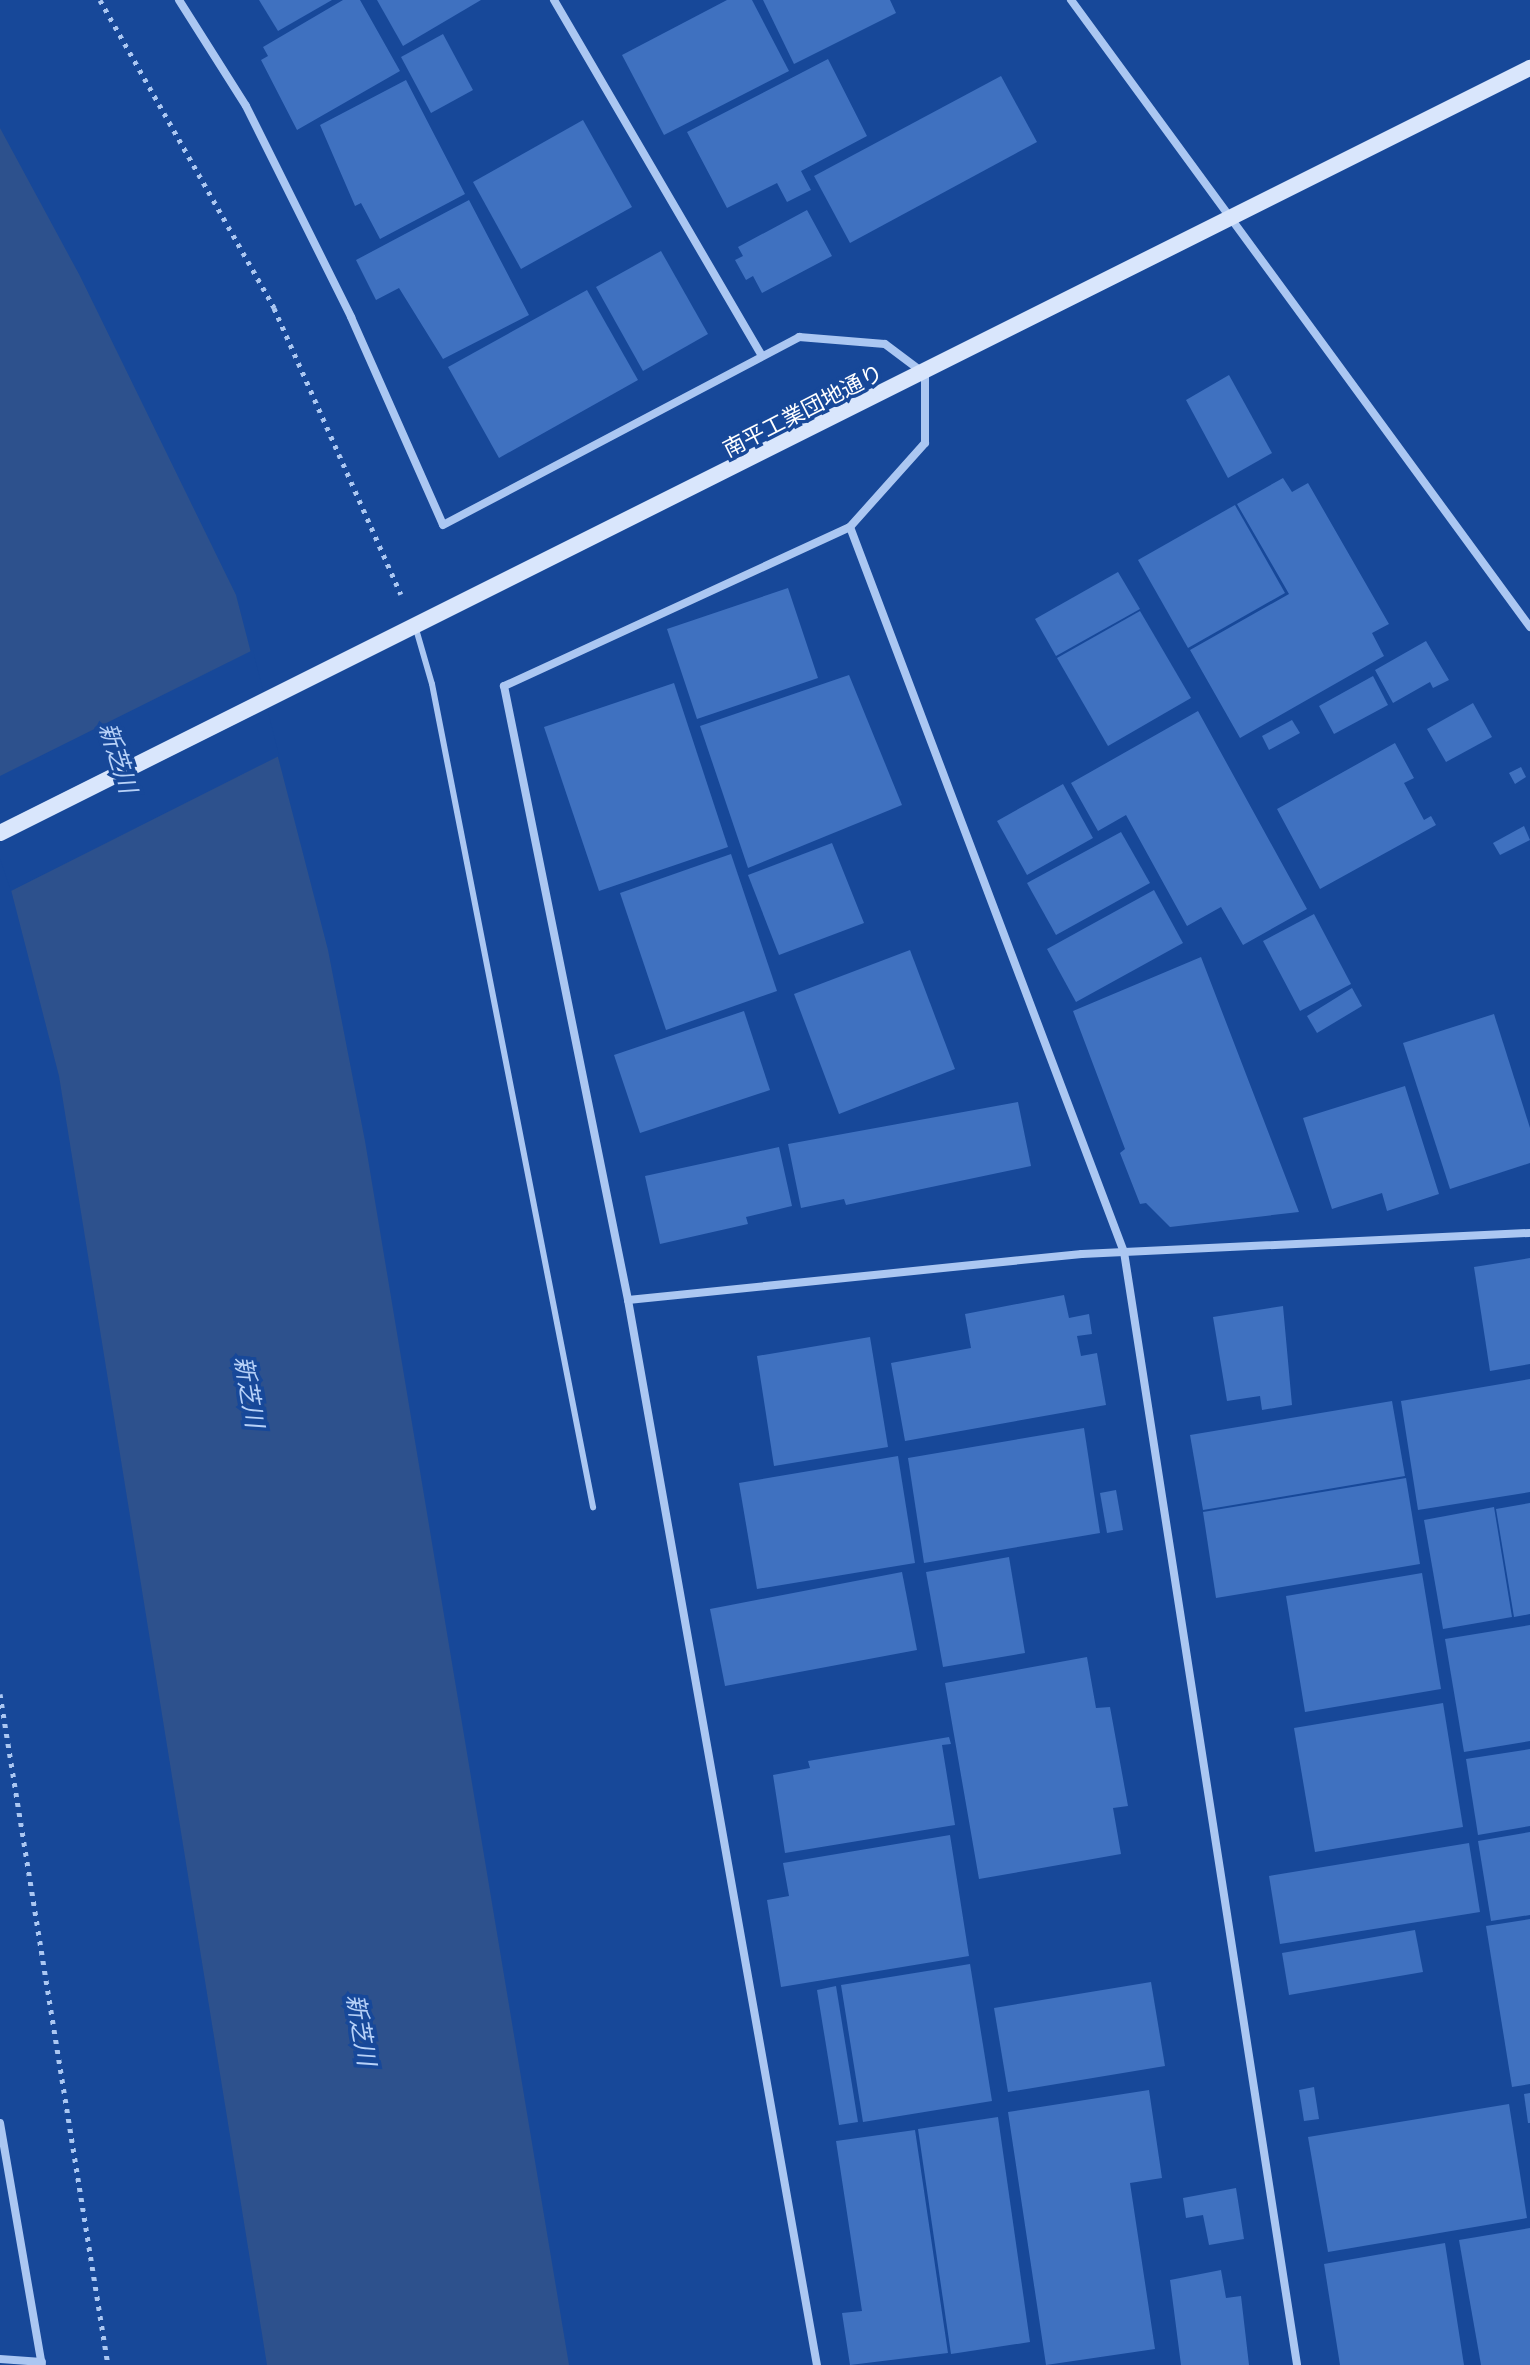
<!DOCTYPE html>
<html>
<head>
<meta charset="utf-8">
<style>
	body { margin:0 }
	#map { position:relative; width:1530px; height:2365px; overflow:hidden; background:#174899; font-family:Roboto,"Noto Sans JP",sans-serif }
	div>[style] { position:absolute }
	.water>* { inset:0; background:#2d518d }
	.pier>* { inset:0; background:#174899 }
	.building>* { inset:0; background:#3f71c0 }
	.path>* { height:5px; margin-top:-2.5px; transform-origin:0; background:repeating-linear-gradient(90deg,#abc7f2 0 4px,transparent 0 10px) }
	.lane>* { height:6px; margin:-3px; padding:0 3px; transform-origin:3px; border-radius:3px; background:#abc7f2 }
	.street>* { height:8px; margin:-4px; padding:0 4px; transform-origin:4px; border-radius:4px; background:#abc7f2 }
	.secondary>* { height:16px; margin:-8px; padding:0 8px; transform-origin:8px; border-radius:8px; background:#d9e6fc }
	span { translate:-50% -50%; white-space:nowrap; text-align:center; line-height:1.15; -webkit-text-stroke:7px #174899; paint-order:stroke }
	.street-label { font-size:22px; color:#fff }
	.water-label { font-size:24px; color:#b7d1f8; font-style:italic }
</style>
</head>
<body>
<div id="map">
	<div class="water">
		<div style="clip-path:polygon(0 128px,80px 276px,236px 595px,328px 950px,365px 1141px,569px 2365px,267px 2365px,59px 1076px,0 847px)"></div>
	</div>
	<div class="pier">
		<div style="clip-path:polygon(253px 650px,279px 756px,11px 891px,0 859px,0 776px)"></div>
	</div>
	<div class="building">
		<div style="clip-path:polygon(259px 0,332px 0,278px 31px)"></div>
		<div style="clip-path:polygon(343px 0,360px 0,400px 71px,297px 130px,261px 60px,268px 56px,263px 47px)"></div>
		<div style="clip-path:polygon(377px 0,481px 0,403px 46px)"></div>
		<div style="clip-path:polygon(727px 0,752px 0,789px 71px,664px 135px,622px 55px)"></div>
		<div style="clip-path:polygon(763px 0,890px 0,896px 13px,794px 64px)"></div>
		<div style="clip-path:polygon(443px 34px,473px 90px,431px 113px,401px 57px)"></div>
		<div style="clip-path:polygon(828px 59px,867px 136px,801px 171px,811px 190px,787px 202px,777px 183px,727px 208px,687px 132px)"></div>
		<div style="clip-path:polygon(1001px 76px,1037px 142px,850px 243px,814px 176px)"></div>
		<div style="clip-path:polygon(406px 80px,465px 194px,380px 239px,361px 203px,355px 206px,320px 125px)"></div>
		<div style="clip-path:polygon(583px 120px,632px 207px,521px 269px,473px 182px)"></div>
		<div style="clip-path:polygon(469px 200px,529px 315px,443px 359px,399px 288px,376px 300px,356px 260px)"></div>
		<div style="clip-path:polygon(807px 210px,832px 256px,762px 293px,753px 276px,746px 280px,735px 260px,743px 256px,738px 247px)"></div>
		<div style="clip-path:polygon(661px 251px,708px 334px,643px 371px,596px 287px)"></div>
		<div style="clip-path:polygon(587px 290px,638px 380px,499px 458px,448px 367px)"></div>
		<div style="clip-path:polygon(1229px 375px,1272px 453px,1228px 478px,1186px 400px)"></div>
		<div style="clip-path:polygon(1283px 478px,1292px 492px,1308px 483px,1389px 624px,1372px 633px,1384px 656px,1240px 738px,1190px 650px,1289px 594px,1237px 504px)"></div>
		<div style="clip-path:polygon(1235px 505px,1285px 593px,1188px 648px,1138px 560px)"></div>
		<div style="clip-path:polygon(1118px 572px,1140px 609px,1056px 656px,1035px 619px)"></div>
		<div style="clip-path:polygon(788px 588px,818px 678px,697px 719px,667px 629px)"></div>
		<div style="clip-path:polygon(1140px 611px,1191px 698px,1108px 746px,1057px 658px)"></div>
		<div style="clip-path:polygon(1426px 641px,1449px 680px,1433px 688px,1430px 682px,1393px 703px,1375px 670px)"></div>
		<div style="clip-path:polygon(849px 675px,902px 805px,748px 868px,700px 726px)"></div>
		<div style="clip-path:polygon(1373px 676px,1388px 705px,1334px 734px,1319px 706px)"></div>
		<div style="clip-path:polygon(674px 683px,728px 847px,599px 891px,544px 727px)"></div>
		<div style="clip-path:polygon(1473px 703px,1492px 737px,1446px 762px,1427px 729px)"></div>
		<div style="clip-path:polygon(1198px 711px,1307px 909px,1243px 945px,1221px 907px,1187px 926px,1126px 815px,1098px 831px,1071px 783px)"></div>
		<div style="clip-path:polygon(1292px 720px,1300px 733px,1269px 750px,1262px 736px)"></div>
		<div style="clip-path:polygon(1395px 743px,1414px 778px,1404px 783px,1424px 820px,1431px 816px,1436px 825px,1320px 889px,1277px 809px)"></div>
		<div style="clip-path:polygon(1521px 767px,1526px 777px,1515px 784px,1509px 773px)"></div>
		<div style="clip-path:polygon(1063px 784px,1093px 838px,1027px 875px,997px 821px)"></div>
		<div style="clip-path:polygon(1524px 826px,1530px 840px,1500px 855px,1493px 843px)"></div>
		<div style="clip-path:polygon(1121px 832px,1150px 883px,1056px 935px,1027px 883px)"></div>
		<div style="clip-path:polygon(832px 843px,864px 923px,779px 955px,748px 875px)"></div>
		<div style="clip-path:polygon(731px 854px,777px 991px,666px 1030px,620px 893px)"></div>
		<div style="clip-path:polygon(1154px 890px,1183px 943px,1076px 1002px,1047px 949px)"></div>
		<div style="clip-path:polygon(1314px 914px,1351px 984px,1300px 1011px,1263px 941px)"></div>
		<div style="clip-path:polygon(910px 950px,955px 1069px,839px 1114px,794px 994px)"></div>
		<div style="clip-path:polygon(1201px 957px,1299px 1212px,1170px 1227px,1146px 1203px,1140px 1204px,1120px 1153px,1125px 1149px,1073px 1011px)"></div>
		<div style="clip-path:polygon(1352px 988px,1362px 1006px,1317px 1033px,1307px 1016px)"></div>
		<div style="clip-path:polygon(744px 1011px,770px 1090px,640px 1133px,614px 1055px)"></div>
		<div style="clip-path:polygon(1494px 1014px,1530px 1128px,1530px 1163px,1450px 1189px,1403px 1043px)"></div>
		<div style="clip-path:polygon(1405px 1086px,1439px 1194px,1387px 1211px,1382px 1193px,1332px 1209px,1303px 1118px)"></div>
		<div style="clip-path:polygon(1018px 1102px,1031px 1166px,846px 1205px,844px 1199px,801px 1208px,788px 1144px)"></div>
		<div style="clip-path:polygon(779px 1147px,792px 1206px,746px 1217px,748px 1224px,660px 1244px,645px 1176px)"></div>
		<div style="clip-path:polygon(1530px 1258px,1530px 1364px,1490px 1371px,1474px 1267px)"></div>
		<div style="clip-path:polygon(1064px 1295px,1069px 1318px,1089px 1314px,1092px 1334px,1077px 1336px,1081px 1356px,1097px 1353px,1106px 1405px,905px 1441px,891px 1363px,971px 1348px,965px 1314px)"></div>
		<div style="clip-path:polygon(1283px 1306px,1292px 1405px,1262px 1410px,1260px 1396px,1227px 1401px,1213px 1317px)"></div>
		<div style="clip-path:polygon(870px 1337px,888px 1447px,774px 1466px,757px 1356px)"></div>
		<div style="clip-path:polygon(1530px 1379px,1530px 1492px,1418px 1510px,1401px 1401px)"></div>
		<div style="clip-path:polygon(1392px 1401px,1405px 1476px,1203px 1510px,1190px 1435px)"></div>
		<div style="clip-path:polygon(1084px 1428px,1100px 1533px,924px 1563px,908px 1458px)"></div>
		<div style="clip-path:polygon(898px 1456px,915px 1563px,757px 1589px,739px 1483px)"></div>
		<div style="clip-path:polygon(1406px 1478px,1420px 1564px,1216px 1598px,1203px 1512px)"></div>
		<div style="clip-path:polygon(1116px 1490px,1123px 1530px,1107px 1533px,1100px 1493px)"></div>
		<div style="clip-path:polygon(1530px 1503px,1530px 1614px,1514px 1617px,1496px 1509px)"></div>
		<div style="clip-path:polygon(1494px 1507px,1512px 1617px,1443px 1629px,1424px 1520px)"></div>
		<div style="clip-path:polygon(1009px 1557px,1025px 1653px,943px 1667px,926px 1572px)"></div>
		<div style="clip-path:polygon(902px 1572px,917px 1650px,725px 1686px,710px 1609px)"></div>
		<div style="clip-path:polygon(1422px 1573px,1441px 1689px,1305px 1712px,1286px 1596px)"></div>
		<div style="clip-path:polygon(1530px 1625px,1530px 1741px,1464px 1752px,1445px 1639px)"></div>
		<div style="clip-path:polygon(1087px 1657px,1096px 1708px,1110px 1707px,1128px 1806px,1113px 1808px,1121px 1854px,979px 1879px,945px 1683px)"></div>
		<div style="clip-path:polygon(1443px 1703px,1463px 1827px,1315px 1852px,1294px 1728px)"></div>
		<div style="clip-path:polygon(949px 1737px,951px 1744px,942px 1745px,955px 1825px,785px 1853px,773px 1775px,810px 1768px,808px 1761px)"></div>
		<div style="clip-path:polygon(1530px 1749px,1530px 1826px,1478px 1835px,1466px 1759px)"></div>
		<div style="clip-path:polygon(1530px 1832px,1530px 1915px,1491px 1921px,1478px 1841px)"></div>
		<div style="clip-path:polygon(950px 1835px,969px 1956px,781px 1987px,767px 1900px,789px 1896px,783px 1863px)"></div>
		<div style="clip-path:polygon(1469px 1843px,1480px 1912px,1280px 1944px,1269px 1876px)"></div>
		<div style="clip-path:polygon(1530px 1919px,1530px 2084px,1512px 2087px,1486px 1926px)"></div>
		<div style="clip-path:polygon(1415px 1930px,1423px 1972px,1289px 1995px,1282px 1953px)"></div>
		<div style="clip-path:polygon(970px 1964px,992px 2101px,863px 2122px,841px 1985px)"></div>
		<div style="clip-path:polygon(1151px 1982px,1165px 2066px,1008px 2092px,994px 2008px)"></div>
		<div style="clip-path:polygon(836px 1986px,858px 2122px,839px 2125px,817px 1990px)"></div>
		<div style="clip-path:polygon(1314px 2087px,1319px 2119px,1304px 2121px,1299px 2090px)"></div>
		<div style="clip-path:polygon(1149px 2090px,1162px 2178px,1130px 2183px,1155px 2349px,1046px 2365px,1008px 2112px)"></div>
		<div style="clip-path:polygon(1530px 2093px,1530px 2123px,1528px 2123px,1524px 2094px)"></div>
		<div style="clip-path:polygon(1509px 2104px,1527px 2218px,1328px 2252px,1308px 2137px)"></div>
		<div style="clip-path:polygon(998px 2117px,1030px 2342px,951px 2354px,918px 2129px)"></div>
		<div style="clip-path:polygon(915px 2130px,948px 2353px,850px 2365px,842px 2313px,862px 2311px,836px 2141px)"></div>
		<div style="clip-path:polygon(1236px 2188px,1244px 2239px,1209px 2245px,1203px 2215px,1186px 2218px,1183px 2198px)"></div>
		<div style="clip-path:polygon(1530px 2228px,1530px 2365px,1481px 2365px,1459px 2240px)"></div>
		<div style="clip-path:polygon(1445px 2243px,1464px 2365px,1340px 2365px,1324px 2264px)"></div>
		<div style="clip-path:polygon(1221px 2270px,1226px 2298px,1241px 2296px,1249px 2365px,1181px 2365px,1170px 2280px)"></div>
	</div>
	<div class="path">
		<div style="left:100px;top:0;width:354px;rotate:60.5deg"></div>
		<div style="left:274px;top:308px;width:313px;rotate:66.1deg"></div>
		<div style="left:0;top:1694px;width:680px;rotate:80.86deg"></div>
	</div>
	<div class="lane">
		<div style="left:416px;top:629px;width:57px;rotate:73.8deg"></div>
		<div style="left:432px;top:684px;width:839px;rotate:78.93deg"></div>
	</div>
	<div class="street">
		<div style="left:179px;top:0;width:125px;rotate:57.7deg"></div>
		<div style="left:246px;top:106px;width:236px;rotate:63.5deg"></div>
		<div style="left:351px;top:317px;width:227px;rotate:66.1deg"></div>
		<div style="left:443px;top:525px;width:403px;rotate:-27.8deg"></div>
		<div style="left:799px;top:337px;width:86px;rotate:4.7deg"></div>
		<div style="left:885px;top:344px;width:50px;rotate:36.9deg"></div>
		<div style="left:925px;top:374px;width:69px;rotate:90deg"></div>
		<div style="left:925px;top:443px;width:113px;rotate:131.8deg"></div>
		<div style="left:850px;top:527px;width:381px;rotate:155.3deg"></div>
		<div style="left:504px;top:686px;width:626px;rotate:78.58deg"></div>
		<div style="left:628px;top:1300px;width:1082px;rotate:79.94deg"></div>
		<div style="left:554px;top:0;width:412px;rotate:59.7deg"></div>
		<div style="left:1071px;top:0;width:777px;rotate:53.79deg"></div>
		<div style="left:850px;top:527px;width:775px;rotate:69.3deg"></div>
		<div style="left:1124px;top:1252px;width:1126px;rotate:81.16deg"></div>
		<div style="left:628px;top:1300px;width:456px;rotate:-5.8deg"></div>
		<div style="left:1082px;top:1254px;width:448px;rotate:-2.7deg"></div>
		<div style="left:0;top:2123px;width:246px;rotate:80.2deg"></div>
		<div style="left:0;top:2359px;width:42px;rotate:4.1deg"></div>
	</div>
	<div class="secondary">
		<div style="left:0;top:833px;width:1711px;rotate:-26.57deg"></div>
	</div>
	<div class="street-label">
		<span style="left:803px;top:411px;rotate:-27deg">南平工業団地通り</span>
	</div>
	<div class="water-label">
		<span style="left:117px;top:758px;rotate:72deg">新芝川</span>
		<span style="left:248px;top:1392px;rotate:80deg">新芝川</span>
		<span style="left:360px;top:2030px;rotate:80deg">新芝川</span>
	</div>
</div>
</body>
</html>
